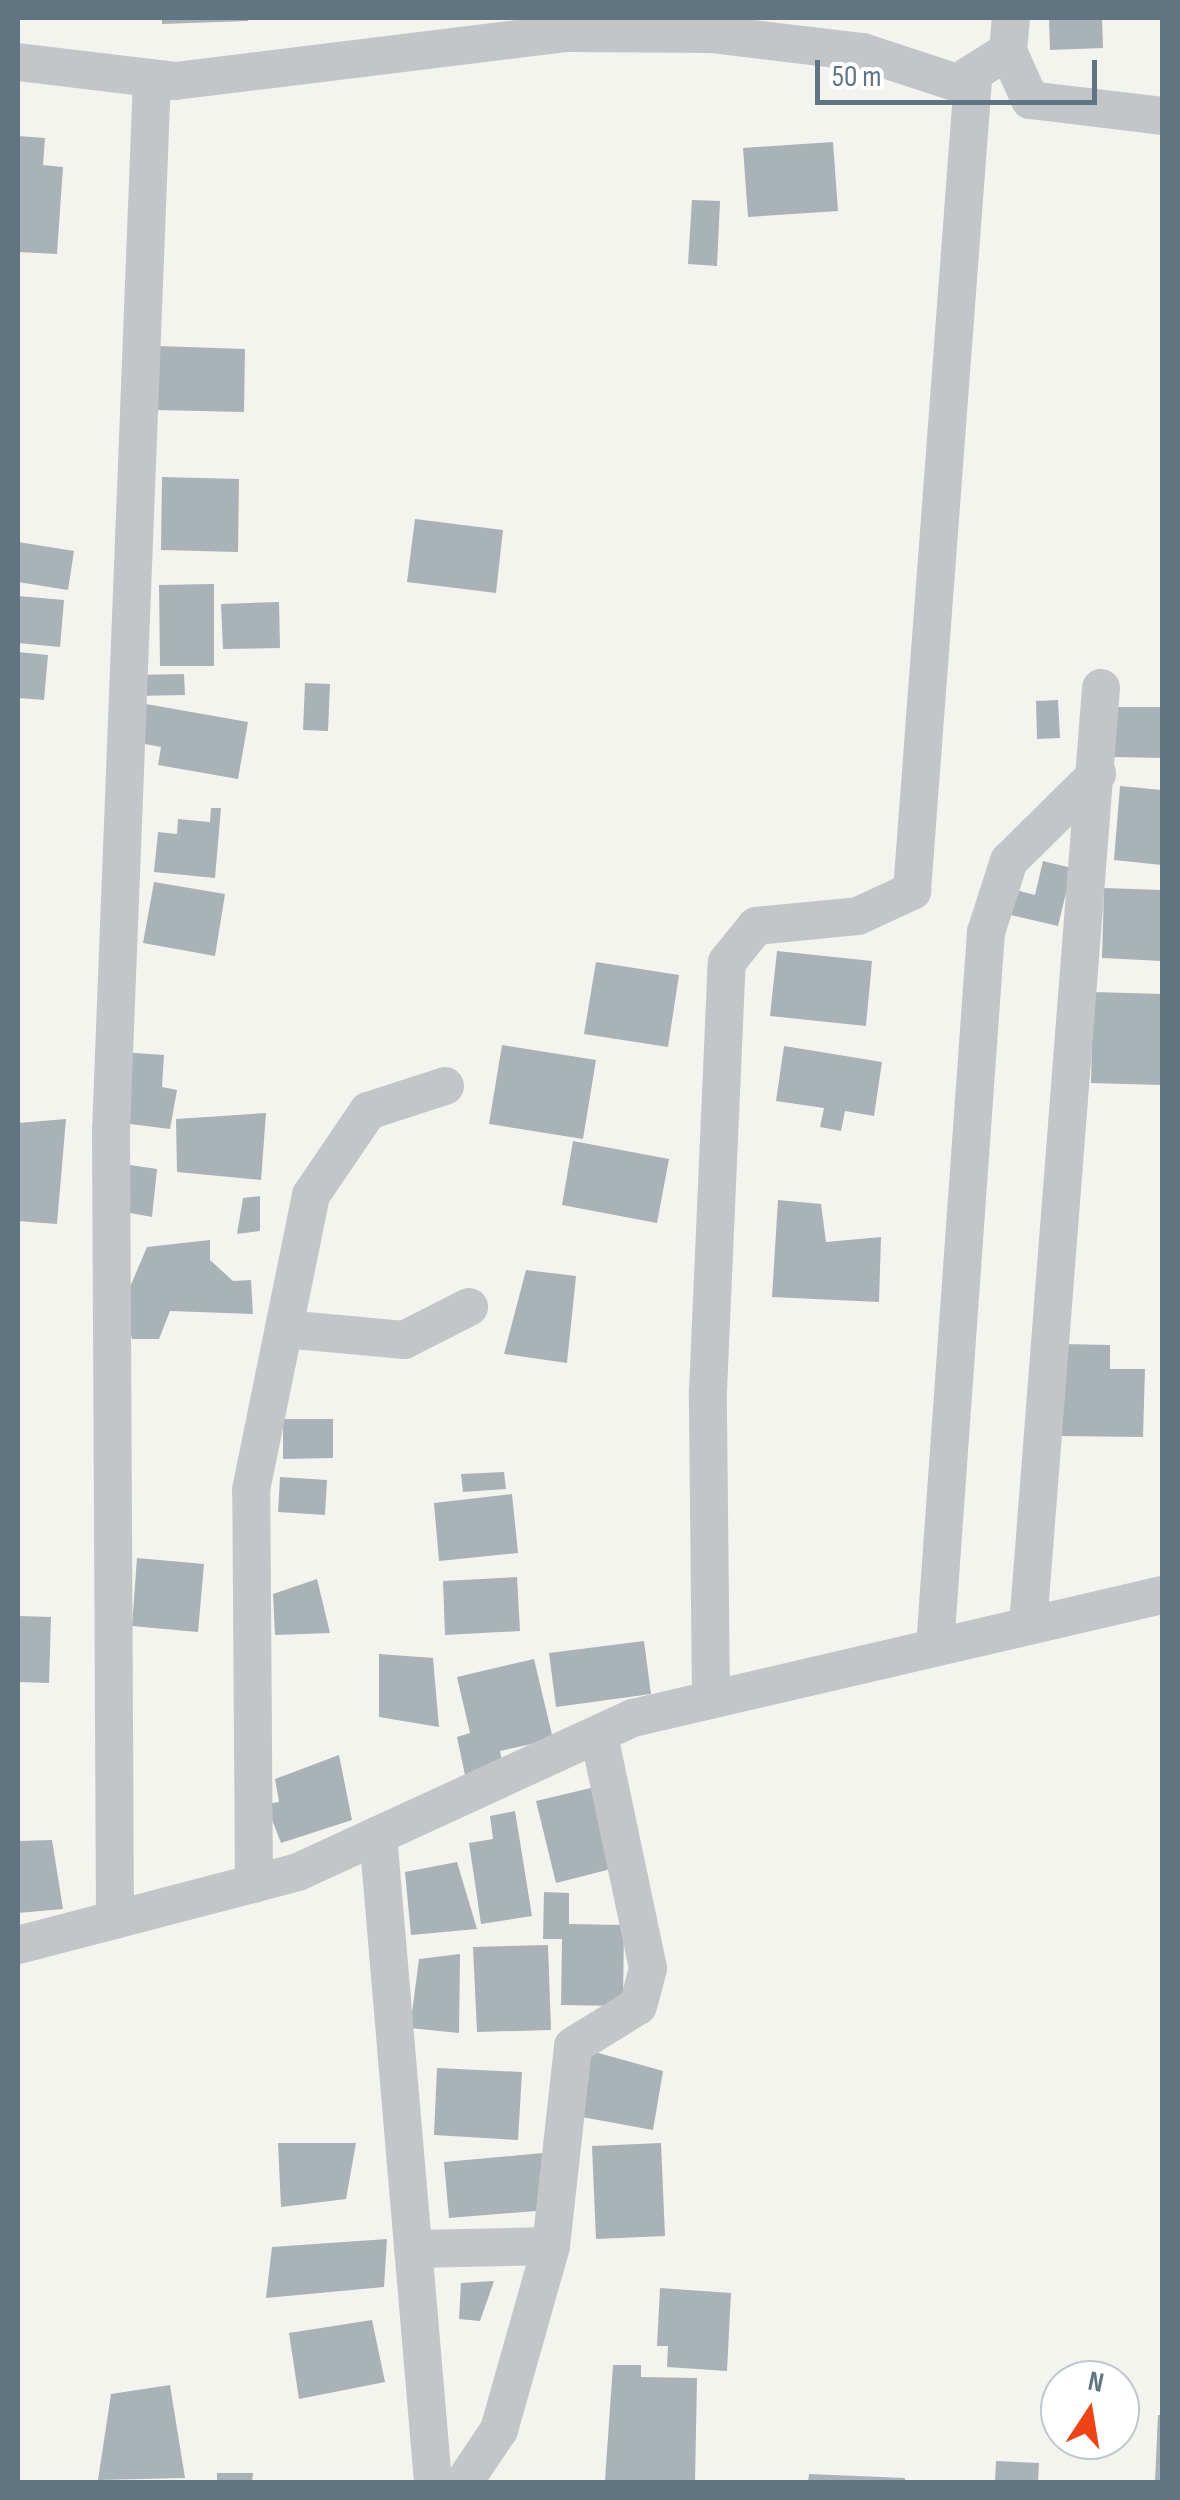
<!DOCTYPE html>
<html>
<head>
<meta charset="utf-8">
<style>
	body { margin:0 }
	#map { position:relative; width:1180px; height:2500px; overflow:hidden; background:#f4f4ef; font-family:"Sofia Sans Condensed",sans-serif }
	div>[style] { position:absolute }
	.building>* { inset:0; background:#a9b2b6 }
	.minor>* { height:38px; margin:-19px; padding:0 19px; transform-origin:19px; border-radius:19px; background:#c3c6c9 }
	span { translate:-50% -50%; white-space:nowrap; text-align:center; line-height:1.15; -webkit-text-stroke:10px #fff; paint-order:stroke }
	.frame { position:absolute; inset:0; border:20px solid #617482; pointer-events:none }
	.north { position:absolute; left:1040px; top:2360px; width:100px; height:100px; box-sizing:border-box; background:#fff; border:2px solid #c0c7cd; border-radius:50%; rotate:12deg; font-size:28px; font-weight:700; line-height:40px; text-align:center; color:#617482 }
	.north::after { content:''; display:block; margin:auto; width:35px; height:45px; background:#ec4317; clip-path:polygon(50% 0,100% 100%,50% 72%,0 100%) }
	.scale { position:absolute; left:815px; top:60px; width:282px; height:45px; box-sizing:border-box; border:5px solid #617482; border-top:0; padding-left:12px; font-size:30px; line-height:35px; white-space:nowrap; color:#617482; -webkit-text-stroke:8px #fff; paint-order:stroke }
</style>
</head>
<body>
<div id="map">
	<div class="building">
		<div style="clip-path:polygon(162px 18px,248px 18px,248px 21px,162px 24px)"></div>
		<div style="clip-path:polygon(1049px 18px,1102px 18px,1103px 48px,1050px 50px)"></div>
		<div style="clip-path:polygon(18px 136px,45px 138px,43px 165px,63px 167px,57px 254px,18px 252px)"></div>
		<div style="clip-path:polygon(833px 142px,838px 211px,748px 217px,743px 148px)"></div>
		<div style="clip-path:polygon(692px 200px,720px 201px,717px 266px,688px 264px)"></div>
		<div style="clip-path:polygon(157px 346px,245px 349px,244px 412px,155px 410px)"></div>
		<div style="clip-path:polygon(162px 477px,239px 479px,238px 552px,161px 550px)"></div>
		<div style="clip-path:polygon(415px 519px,503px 530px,496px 593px,407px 582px)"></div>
		<div style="clip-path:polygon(18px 542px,74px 551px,68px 590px,18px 582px)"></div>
		<div style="clip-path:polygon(214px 584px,214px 666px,160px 666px,159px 585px)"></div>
		<div style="clip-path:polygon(18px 596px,64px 600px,60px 647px,18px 643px)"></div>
		<div style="clip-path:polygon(279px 602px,280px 648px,223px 649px,221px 604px)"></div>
		<div style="clip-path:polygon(18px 652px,48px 655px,44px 700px,18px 698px)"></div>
		<div style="clip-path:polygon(184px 674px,185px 695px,134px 696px,134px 675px)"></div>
		<div style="clip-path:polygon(305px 683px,330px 684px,328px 731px,303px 730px)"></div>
		<div style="clip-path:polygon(1058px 700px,1060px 738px,1037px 739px,1036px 701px)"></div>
		<div style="clip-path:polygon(146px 704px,248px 722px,238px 779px,158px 765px,161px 747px,139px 743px)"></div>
		<div style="clip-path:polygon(1114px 707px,1162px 707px,1162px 758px,1114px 757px)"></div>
		<div style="clip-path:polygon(1120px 786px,1162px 790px,1162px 865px,1114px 860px)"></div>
		<div style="clip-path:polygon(211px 808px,221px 808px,215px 878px,154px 872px,158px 832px,177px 834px,178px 819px,210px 822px)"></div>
		<div style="clip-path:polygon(1043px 861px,1072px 868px,1058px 926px,1011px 915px,1016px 890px,1035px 895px)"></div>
		<div style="clip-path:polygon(154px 882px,225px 894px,215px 956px,143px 943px)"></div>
		<div style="clip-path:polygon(1104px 888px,1162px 890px,1162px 961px,1102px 958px)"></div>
		<div style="clip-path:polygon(777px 951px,872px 961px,866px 1026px,770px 1016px)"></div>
		<div style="clip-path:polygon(596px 962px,679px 975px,668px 1047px,584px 1034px)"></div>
		<div style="clip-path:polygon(1093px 992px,1162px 994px,1162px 1085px,1091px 1083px)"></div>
		<div style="clip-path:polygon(502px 1045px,596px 1060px,583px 1139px,489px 1124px)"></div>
		<div style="clip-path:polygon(784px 1046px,882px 1062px,874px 1116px,845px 1111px,841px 1131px,820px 1127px,824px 1108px,776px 1101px)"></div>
		<div style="clip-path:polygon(120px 1052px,164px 1055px,162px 1087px,177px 1090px,170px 1129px,114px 1122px)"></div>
		<div style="clip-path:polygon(266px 1113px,261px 1180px,177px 1172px,176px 1119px)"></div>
		<div style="clip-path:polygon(66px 1119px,57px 1224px,18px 1221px,18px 1123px)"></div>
		<div style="clip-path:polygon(573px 1141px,669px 1159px,657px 1223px,562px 1205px)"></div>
		<div style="clip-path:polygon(123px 1164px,157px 1169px,152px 1217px,119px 1211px)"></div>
		<div style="clip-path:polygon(260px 1196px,260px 1231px,237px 1234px,243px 1198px)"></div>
		<div style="clip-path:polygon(778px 1200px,821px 1204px,826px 1242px,881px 1237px,879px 1302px,772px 1297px)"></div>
		<div style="clip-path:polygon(210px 1240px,210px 1260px,233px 1281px,251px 1280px,253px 1314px,170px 1311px,159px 1339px,132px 1339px,124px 1301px,147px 1247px)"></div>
		<div style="clip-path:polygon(526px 1270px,576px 1276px,567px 1363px,504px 1354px)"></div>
		<div style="clip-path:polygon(1061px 1344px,1110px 1345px,1110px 1369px,1145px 1369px,1143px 1437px,1059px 1436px)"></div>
		<div style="clip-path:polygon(283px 1419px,333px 1419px,333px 1458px,283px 1459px)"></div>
		<div style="clip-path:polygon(504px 1472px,506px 1489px,463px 1492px,461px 1474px)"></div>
		<div style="clip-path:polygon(280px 1477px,327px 1480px,325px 1515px,278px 1512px)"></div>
		<div style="clip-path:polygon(512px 1494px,518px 1553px,439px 1561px,434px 1503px)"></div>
		<div style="clip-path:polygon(137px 1558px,204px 1564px,198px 1632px,132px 1626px)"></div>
		<div style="clip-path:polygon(517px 1577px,520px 1631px,445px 1635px,443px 1581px)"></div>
		<div style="clip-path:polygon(317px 1579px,330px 1633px,275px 1635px,273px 1594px)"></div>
		<div style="clip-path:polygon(18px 1616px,51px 1617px,49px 1683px,18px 1682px)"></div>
		<div style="clip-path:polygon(644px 1641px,651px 1694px,556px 1707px,549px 1653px)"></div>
		<div style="clip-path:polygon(379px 1654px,433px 1658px,439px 1727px,379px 1717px)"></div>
		<div style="clip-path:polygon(534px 1659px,553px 1739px,500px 1751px,503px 1766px,465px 1775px,457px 1737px,470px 1733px,457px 1677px)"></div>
		<div style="clip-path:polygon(339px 1755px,352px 1820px,281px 1843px,266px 1804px,279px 1802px,275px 1779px)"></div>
		<div style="clip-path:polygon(595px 1787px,615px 1868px,556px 1883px,536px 1801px)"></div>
		<div style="clip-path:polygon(515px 1811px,532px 1916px,481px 1924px,469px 1843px,493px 1839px,490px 1816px)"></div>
		<div style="clip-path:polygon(52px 1840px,63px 1909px,18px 1913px,18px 1841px)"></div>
		<div style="clip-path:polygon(457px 1862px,477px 1929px,411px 1935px,405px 1872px)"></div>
		<div style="clip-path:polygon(544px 1892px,569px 1893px,569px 1924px,624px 1925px,623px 2006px,561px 2005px,562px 1939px,543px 1939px)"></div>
		<div style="clip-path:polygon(548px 1945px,551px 2030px,477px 2032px,473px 1947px)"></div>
		<div style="clip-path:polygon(460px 1954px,459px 2033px,410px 2028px,419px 1959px)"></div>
		<div style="clip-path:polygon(588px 2050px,663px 2071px,653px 2130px,576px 2116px)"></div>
		<div style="clip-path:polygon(437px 2068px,522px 2072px,518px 2140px,434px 2135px)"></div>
		<div style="clip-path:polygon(278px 2143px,356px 2143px,346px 2199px,281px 2207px)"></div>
		<div style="clip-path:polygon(661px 2143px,665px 2236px,596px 2239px,592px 2146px)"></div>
		<div style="clip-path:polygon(543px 2153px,548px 2210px,449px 2218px,444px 2162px)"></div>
		<div style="clip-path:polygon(387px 2239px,384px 2287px,266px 2298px,272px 2247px)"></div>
		<div style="clip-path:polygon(494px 2281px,480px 2321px,459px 2319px,461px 2283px)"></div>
		<div style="clip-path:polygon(660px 2288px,731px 2293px,727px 2371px,667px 2367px,668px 2346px,657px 2346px)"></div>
		<div style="clip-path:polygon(372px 2320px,385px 2382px,299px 2399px,289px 2333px)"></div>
		<div style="clip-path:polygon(613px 2365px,641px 2365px,641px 2377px,697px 2378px,695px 2482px,605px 2480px)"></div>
		<div style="clip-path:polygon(170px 2385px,185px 2478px,98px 2480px,111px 2394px)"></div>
		<div style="clip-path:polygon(1158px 2415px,1162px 2415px,1162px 2482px,1155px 2481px)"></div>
		<div style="clip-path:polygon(996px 2461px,1039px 2463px,1038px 2482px,995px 2482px)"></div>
		<div style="clip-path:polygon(217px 2473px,253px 2473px,252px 2482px,217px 2482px)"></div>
		<div style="clip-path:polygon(809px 2474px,905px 2478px,905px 2482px,808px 2482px)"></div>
	</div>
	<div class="minor">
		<div style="left:1008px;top:51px;width:54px;rotate:65.8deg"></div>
		<div style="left:1030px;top:100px;width:133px;rotate:6.9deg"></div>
		<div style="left:18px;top:62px;width:158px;rotate:6.9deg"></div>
		<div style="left:175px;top:81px;width:395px;rotate:-7deg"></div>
		<div style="left:567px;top:33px;width:144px;rotate:0.4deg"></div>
		<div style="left:711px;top:34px;width:153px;rotate:6.8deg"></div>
		<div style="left:863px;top:52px;width:99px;rotate:18.3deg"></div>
		<div style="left:957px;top:83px;width:60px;rotate:-32.1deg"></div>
		<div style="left:1008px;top:51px;width:33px;rotate:-85deg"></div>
		<div style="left:284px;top:1329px;width:121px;rotate:5.2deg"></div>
		<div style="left:404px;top:1340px;width:73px;rotate:-26.9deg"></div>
		<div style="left:1028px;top:1626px;width:941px;rotate:-85.55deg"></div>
		<div style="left:935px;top:1647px;width:717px;rotate:-85.92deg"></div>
		<div style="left:986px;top:932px;width:75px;rotate:-72.1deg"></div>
		<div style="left:1009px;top:861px;width:124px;rotate:-44.7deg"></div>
		<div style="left:711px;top:1699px;width:308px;rotate:-90.6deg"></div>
		<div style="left:708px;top:1391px;width:429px;rotate:-87.5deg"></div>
		<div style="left:727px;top:962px;width:46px;rotate:-51.1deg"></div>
		<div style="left:756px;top:926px;width:102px;rotate:-5.6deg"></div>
		<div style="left:858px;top:916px;width:60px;rotate:-24.8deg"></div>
		<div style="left:912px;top:891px;width:814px;rotate:-85.7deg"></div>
		<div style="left:378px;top:1835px;width:649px;rotate:85.14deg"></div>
		<div style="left:254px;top:1884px;width:394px;rotate:-90.4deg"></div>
		<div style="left:251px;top:1490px;width:301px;rotate:-78.5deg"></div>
		<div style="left:311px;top:1195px;width:102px;rotate:-55.8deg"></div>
		<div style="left:368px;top:1111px;width:81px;rotate:-18deg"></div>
		<div style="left:115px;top:1920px;width:789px;rotate:-90.29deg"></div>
		<div style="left:111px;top:1131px;width:1053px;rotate:-87.77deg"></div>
		<div style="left:18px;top:1945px;width:289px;rotate:-14.6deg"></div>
		<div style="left:298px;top:1872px;width:369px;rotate:-24.7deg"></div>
		<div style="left:633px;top:1718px;width:543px;rotate:-13.09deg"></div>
		<div style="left:413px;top:2249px;width:138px;rotate:-1.2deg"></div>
		<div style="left:551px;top:2246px;width:201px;rotate:-83.7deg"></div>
		<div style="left:573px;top:2046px;width:76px;rotate:-31.6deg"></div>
		<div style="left:638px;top:2006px;width:39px;rotate:-75deg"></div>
		<div style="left:648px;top:1968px;width:237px;rotate:-101.9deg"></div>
		<div style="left:464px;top:2482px;width:63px;rotate:-56.1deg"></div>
		<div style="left:499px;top:2430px;width:191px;rotate:-74.2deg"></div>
	</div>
	<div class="frame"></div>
	<div class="north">N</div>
	<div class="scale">50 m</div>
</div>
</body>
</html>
